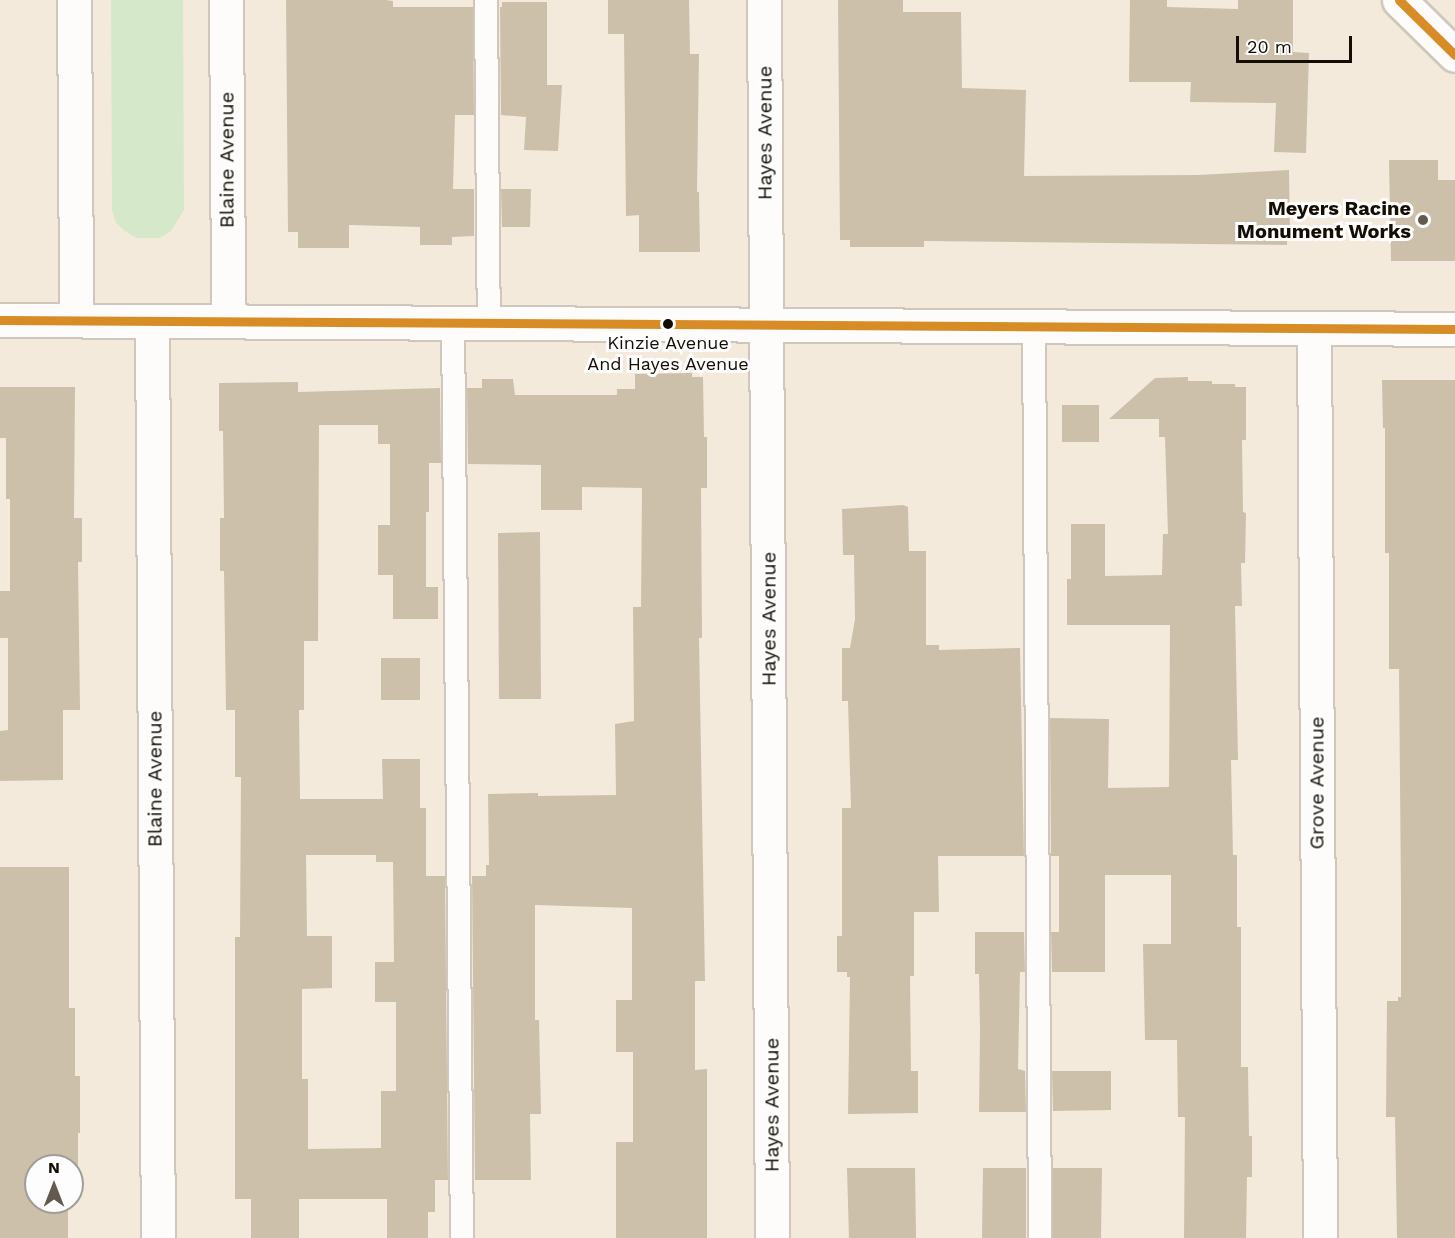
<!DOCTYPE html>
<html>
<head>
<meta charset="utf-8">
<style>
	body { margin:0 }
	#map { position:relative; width:1455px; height:1238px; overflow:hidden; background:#f3eadc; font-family:"Work Sans",sans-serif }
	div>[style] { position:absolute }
	.green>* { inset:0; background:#d5e9ca }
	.building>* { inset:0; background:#ccc0aa }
	.roads { filter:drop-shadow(2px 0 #cfc7bb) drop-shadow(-2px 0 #cfc7bb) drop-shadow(0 2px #cfc7bb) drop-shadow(0 -2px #cfc7bb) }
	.service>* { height:22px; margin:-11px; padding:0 11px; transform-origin:11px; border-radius:11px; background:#fdfcfa }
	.minor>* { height:33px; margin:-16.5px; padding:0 16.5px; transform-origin:16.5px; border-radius:16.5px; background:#fdfcfa }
	.tertiary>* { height:33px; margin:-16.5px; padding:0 16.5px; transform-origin:16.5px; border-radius:16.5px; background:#fdfcfa }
	.bus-1>* { height:9px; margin:-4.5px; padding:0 4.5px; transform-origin:4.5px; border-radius:4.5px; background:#d88c26 }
	.dots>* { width:16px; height:16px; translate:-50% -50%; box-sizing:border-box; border:3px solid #fdfdfd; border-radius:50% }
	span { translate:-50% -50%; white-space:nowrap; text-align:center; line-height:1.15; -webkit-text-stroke:6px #fdfdfd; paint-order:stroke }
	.bus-label { font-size:18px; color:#140d03 }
	.street-label { font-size:20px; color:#140d03 }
	.poi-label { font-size:20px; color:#140d03; font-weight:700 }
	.right { translate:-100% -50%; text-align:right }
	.north { position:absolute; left:24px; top:1154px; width:60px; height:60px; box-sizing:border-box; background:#fdfdfd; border:2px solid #a09d99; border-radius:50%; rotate:0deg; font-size:16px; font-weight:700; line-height:24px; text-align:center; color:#140d03 }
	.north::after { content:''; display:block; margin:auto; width:21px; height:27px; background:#625a4f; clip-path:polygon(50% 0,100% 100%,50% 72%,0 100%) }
	.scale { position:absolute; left:1236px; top:36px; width:116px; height:27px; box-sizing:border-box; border:3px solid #140d03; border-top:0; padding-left:8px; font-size:18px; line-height:21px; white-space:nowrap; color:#140d03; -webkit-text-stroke:4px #fdfdfd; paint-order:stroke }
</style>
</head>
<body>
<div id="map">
	<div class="green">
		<div style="clip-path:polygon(111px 0,183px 0,184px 210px,171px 231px,160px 238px,136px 238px,125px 231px,116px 223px,112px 210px)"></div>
	</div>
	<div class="building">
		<div style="clip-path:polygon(286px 0,386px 0,393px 1px,393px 7px,473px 7px,474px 115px,455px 115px,453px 189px,474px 189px,474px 236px,452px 237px,452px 245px,420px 245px,420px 227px,349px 225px,349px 248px,298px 248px,298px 232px,288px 232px)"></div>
		<div style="clip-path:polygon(608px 0,689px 0,690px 54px,699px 54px,697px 192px,699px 192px,700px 252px,639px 252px,639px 215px,626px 216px,624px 34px,608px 34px)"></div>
		<div style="clip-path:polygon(838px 0,903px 0,903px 12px,961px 12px,962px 88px,1026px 90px,1024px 176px,1199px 175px,1289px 170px,1290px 236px,1287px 236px,1287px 245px,924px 241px,924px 247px,850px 247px,850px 240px,840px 240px)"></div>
		<div style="clip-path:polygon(1130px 0,1167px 0,1167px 7px,1238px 9px,1238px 0,1293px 0,1293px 52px,1309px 53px,1306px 153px,1274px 152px,1276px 103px,1190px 102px,1191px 82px,1129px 82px)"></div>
		<div style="clip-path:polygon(502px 2px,547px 2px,547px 85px,562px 85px,558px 151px,524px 150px,526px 117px,501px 115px,500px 7px,502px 7px)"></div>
		<div style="clip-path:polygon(1389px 160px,1438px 160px,1438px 180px,1455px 180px,1455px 261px,1391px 261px)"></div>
		<div style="clip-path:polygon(501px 189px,531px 189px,530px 227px,502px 227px)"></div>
		<div style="clip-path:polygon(692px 373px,692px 377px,703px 377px,704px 437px,707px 437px,707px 488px,701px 488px,702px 638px,699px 638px,705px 981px,695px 981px,695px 1070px,707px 1069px,707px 1238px,616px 1238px,616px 1142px,633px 1142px,633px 1052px,616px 1052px,616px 1000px,632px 1000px,632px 908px,535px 905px,535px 1020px,539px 1020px,541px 1114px,530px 1114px,531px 1180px,475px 1180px,472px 876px,486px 876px,486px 865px,489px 865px,488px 794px,538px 793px,538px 796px,616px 795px,615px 724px,634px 721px,633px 607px,641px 607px,642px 488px,582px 487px,582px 510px,541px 510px,541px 465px,468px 464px,467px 388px,482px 388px,482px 379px,513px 379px,515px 395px,617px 395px,617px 389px,635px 389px,635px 374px)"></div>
		<div style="clip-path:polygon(1188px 377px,1188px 381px,1212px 381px,1212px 384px,1235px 384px,1235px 387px,1246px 387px,1246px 440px,1242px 440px,1243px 512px,1246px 513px,1245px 563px,1241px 563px,1242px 606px,1235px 606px,1238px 760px,1231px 760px,1233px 855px,1237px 855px,1237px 927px,1241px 927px,1241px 1067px,1248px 1067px,1249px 1136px,1252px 1136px,1252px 1177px,1247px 1177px,1246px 1238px,1184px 1238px,1185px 1117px,1178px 1117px,1177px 1040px,1145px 1040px,1143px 944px,1171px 944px,1171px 875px,1105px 875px,1105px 972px,1052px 972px,1051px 932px,1059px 932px,1059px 856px,1051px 856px,1050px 718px,1109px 719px,1108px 788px,1169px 787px,1170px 625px,1067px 625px,1067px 579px,1071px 579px,1071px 524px,1105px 524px,1105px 576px,1162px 575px,1163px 534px,1168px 534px,1165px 437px,1159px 437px,1159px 419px,1109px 419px,1155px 378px)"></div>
		<div style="clip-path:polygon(1382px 380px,1455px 380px,1455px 1238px,1397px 1238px,1395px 1117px,1386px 1117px,1387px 1001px,1398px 1001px,1398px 997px,1401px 997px,1401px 897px,1399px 669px,1389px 669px,1389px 553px,1385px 553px,1385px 428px,1383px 428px)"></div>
		<div style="clip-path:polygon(evenodd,298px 382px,298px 392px,440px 388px,441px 463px,429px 463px,429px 512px,426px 512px,426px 587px,438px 587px,438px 619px,393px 619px,393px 575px,378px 575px,378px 525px,390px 525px,390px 444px,378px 444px,378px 425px,319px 425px,318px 641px,304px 641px,304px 710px,299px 710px,300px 799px,383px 799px,382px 759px,420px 759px,420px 808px,426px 808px,426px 876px,445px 876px,448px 1180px,435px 1180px,435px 1212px,428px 1212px,428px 1238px,387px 1238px,387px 1199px,299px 1199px,299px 1238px,251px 1238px,251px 1199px,235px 1199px,235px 937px,240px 937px,241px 777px,235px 777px,235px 710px,226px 710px,224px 571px,220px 571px,220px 518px,224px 518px,223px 431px,219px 431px,219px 383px,298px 382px,306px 855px,376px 855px,376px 862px,393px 862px,394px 962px,375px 962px,375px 1002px,396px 1002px,396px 1091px,381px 1091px,381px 1148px,308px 1149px,308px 1079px,302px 1079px,302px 989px,332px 988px,332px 936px,307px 936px,306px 855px)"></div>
		<div style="clip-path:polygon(0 387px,75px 387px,74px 518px,82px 518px,82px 562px,78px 562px,80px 710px,63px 710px,63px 780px,0 781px,0 731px,8px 730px,8px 638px,0 638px,0 591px,10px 591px,10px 499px,6px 499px,6px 438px,0 438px)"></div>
		<div style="clip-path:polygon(1062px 405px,1099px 405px,1099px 442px,1062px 442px)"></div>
		<div style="clip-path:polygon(903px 505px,908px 507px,909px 551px,926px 551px,926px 645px,939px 645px,939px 650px,1020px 648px,1024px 856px,938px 856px,939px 912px,914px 912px,914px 976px,910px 976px,911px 1071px,918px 1071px,918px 1113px,848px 1114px,850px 977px,847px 977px,847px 972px,837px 972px,837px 936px,842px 936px,842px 808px,851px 808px,848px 701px,842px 701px,842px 648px,850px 648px,855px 619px,854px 555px,843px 555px,842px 509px)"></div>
		<div style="clip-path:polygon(540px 532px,541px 699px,499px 699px,498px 533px)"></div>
		<div style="clip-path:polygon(381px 658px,420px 658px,420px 700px,381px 700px)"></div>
		<div style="clip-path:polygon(evenodd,0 867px,69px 867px,69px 1008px,75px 1008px,75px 1076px,80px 1076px,80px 1133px,78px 1133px,78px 1203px,68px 1203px,68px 1238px,0 1238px,0 867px,36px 1166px,72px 1166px,72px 1202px,36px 1202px,36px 1166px)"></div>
		<div style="clip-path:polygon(975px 932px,1024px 932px,1025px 972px,1020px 972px,1018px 1069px,1025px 1071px,1026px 1112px,979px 1112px,980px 1030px,979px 974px,975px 974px)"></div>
		<div style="clip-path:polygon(1052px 1071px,1111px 1071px,1111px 1110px,1053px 1111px)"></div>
		<div style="clip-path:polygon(847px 1168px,915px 1168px,916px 1238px,849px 1238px)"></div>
		<div style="clip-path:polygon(983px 1168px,1026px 1168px,1026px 1238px,982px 1238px)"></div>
		<div style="clip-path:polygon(1053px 1168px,1102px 1168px,1101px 1238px,1053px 1238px)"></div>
	</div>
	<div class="roads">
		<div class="service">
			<div style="left:486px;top:0;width:322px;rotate:89.5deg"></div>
			<div style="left:453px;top:322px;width:916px;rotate:89.44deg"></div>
			<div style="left:1034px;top:326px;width:912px;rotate:89.62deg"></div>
		</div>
		<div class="minor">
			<div style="left:74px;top:0;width:320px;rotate:89.6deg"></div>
			<div style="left:226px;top:0;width:321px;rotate:89.6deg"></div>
			<div style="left:764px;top:0;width:1238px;rotate:89.63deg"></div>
			<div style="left:152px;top:321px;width:917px;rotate:89.63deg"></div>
			<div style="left:1314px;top:328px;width:910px;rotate:89.62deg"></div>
		</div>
		<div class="tertiary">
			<div style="left:1399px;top:0;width:78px;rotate:44.5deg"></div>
			<div style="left:0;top:320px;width:1455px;rotate:0.35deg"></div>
		</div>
	</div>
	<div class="bus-1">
		<div style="left:1399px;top:0;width:78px;rotate:44.5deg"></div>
		<div style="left:0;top:320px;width:1455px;rotate:0.35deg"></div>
	</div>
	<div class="dots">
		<div style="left:1423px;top:220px;background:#625a4f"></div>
		<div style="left:668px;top:324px;background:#140d03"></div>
	</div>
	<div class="bus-label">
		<span style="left:668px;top:354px">Kinzie Avenue<br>And Hayes Avenue</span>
	</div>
	<div class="street-label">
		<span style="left:765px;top:133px;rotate:-90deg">Hayes Avenue</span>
		<span style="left:227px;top:160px;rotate:-90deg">Blaine Avenue</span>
		<span style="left:769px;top:619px;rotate:-90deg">Hayes Avenue</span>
		<span style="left:155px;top:779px;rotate:-90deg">Blaine Avenue</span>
		<span style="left:1317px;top:783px;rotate:-90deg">Grove Avenue</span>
		<span style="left:772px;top:1105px;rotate:-90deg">Hayes Avenue</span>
	</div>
	<div class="poi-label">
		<span class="right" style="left:1411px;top:220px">Meyers Racine<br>Monument Works</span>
	</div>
	<div class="north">N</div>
	<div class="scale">20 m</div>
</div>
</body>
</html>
